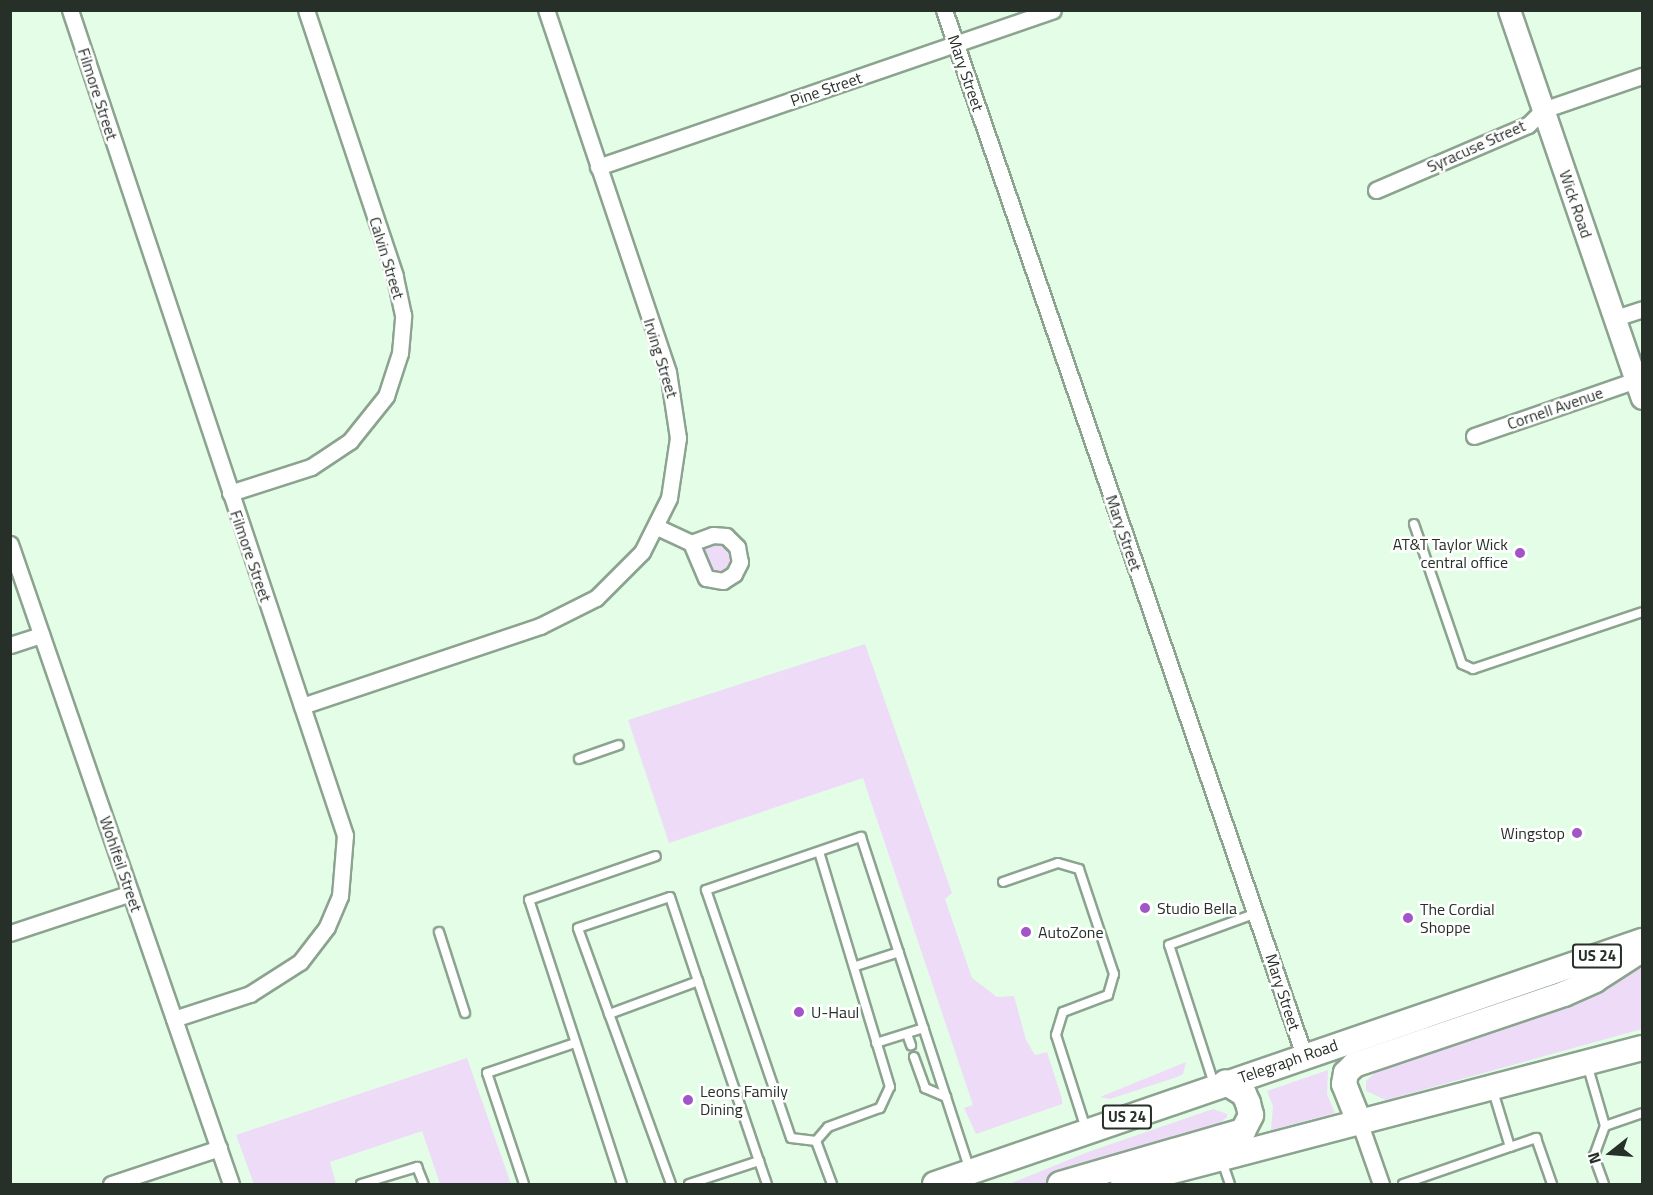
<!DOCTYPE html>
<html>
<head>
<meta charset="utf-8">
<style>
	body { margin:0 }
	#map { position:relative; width:1653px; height:1195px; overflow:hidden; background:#e3fde7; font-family:"Titillium Web",sans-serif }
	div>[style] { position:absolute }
	.green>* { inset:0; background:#eddbf8 }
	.roads { filter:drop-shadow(2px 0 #8ba38f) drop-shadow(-2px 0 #8ba38f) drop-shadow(0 2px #8ba38f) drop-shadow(0 -2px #8ba38f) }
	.lane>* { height:8px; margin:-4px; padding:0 4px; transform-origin:4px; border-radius:4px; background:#fff }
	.street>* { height:15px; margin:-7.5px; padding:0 7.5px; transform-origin:7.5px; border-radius:7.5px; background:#fff }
	.secondary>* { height:21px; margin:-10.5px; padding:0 10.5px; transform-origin:10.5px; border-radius:10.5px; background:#fff }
	.primary>* { height:24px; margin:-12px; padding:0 12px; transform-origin:12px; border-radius:12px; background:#fff }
	.dots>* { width:16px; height:16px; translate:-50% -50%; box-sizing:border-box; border:3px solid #fff; border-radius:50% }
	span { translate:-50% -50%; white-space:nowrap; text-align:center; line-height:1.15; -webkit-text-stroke:5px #fff; paint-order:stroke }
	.shield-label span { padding:2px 4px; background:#fff; border:2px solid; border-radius:4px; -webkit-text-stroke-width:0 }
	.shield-label { font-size:15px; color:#263028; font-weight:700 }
	.street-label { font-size:16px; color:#263028 }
	.poi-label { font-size:16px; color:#263028 }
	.right { translate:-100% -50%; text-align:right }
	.left { translate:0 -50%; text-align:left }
	.frame { position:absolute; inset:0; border:12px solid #263028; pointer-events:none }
	.north { position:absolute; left:1581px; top:1123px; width:60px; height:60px; -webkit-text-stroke:4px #fff; paint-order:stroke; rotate:253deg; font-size:16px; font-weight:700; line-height:24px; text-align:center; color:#263028 }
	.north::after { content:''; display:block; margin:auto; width:21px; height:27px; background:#263028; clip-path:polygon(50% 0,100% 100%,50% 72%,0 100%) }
</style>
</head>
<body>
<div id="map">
	<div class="green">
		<div style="clip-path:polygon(718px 542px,729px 545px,734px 558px,730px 571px,720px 574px,706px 568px,699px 548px)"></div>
		<div style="clip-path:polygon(865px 644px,952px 893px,945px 899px,972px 978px,997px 997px,1014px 996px,1026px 1040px,1035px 1055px,1047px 1052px,1062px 1099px,1062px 1104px,976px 1134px,964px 1108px,973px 1105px,863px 778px,669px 843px,628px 720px)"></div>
		<div style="clip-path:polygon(1642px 968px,1642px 1029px,1386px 1100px,1366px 1091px,1366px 1081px,1380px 1068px)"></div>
		<div style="clip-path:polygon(467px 1058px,511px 1184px,440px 1184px,422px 1131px,330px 1162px,336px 1184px,254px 1184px,236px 1135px)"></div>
		<div style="clip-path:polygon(1186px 1062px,1183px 1074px,1177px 1077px,1110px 1099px,1100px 1097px)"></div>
		<div style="clip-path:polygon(1328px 1070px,1327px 1094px,1335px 1113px,1271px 1130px,1273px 1106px,1267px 1091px)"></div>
		<div style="clip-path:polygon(1213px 1109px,1227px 1114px,1227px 1117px,1211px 1131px,1044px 1184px,1009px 1184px,1088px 1152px)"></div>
	</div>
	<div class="roads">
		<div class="lane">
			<div style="left:1414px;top:524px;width:148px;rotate:71.1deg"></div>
			<div style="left:1462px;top:664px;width:12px;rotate:24deg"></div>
			<div style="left:1473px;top:669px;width:178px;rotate:-18.6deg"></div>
			<div style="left:579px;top:759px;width:42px;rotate:-19.3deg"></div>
			<div style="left:1003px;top:882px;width:58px;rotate:-19.1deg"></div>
			<div style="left:1058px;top:863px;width:22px;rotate:16deg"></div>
			<div style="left:1079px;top:869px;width:111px;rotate:71.6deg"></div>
			<div style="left:1114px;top:974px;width:22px;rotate:106deg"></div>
			<div style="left:1108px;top:995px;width:48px;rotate:159.3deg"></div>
			<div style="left:1063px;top:1012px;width:24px;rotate:107deg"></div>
			<div style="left:1056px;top:1035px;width:99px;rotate:72.3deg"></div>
			<div style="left:439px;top:932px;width:85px;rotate:72.2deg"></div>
			<div style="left:856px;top:966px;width:45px;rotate:-18deg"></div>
			<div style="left:609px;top:1014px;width:95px;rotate:-20.3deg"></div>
			<div style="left:698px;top:981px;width:190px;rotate:71.3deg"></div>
			<div style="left:907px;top:1034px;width:12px;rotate:70deg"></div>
			<div style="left:876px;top:1043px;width:50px;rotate:-17.4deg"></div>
			<div style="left:914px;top:1057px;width:33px;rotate:70deg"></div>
			<div style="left:925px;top:1088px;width:23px;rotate:23deg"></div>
			<div style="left:1587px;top:1064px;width:65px;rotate:73.8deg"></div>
			<div style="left:1214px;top:1084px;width:146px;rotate:-107.9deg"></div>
			<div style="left:1169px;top:945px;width:94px;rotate:-20deg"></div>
			<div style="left:816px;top:1141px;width:25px;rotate:-173deg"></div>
			<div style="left:791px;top:1138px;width:262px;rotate:-108.9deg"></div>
			<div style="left:706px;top:890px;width:164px;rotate:-18.9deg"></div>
			<div style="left:861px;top:837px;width:348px;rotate:71.9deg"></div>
			<div style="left:816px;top:1141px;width:18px;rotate:-49deg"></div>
			<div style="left:828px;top:1127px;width:55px;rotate:-20.1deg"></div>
			<div style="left:880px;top:1108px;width:23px;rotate:-65deg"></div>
			<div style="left:890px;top:1087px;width:245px;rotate:-106.8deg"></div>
			<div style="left:816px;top:1141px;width:46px;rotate:69.6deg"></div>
			<div style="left:1510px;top:1147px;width:28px;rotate:-19deg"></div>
			<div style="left:1536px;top:1138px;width:49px;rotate:70.8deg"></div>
			<div style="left:1222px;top:1161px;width:24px;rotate:71deg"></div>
			<div style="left:361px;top:1184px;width:59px;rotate:-16.9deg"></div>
			<div style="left:417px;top:1167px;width:18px;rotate:68deg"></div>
			<div style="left:524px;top:1184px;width:117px;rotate:-108.4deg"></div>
			<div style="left:487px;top:1073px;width:93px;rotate:-18.8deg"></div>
			<div style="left:622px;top:1184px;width:299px;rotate:-108.1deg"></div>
			<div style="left:529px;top:900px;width:134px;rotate:-19.1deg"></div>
			<div style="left:671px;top:1184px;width:272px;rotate:-110deg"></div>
			<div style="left:578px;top:928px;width:97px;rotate:-18.6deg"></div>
			<div style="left:670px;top:897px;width:89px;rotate:71.6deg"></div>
			<div style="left:689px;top:1184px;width:74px;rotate:-18.2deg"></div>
			<div style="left:759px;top:1161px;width:24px;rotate:71deg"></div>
			<div style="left:1403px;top:1184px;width:113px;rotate:-19.1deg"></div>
			<div style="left:1510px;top:1147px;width:59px;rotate:-106.9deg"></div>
			<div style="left:1604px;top:1184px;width:30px;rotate:-110deg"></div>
			<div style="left:1594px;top:1156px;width:32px;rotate:-70deg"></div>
			<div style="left:1605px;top:1126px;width:39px;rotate:-19deg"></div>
		</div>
		<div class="street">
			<div style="left:70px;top:10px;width:870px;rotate:71.57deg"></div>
			<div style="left:345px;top:835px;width:61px;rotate:94.7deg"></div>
			<div style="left:340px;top:896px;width:34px;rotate:113deg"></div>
			<div style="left:327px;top:927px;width:44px;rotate:127.6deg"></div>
			<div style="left:300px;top:962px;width:59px;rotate:147.4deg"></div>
			<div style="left:250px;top:994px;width:80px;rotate:161.8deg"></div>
			<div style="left:944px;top:10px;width:1105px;rotate:70.99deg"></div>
			<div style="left:598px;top:167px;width:481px;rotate:-19deg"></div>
			<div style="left:1376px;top:190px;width:165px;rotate:-23.2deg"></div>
			<div style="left:1528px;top:125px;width:21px;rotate:-45deg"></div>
			<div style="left:1543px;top:110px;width:105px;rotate:-19deg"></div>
			<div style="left:1615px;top:318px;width:28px;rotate:-18deg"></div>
			<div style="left:1474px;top:436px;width:171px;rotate:-19.1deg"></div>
			<div style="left:230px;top:493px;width:85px;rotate:-17.8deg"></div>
			<div style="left:311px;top:467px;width:47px;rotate:-33.7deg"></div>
			<div style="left:350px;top:441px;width:58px;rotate:-51.3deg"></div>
			<div style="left:386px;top:396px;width:45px;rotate:-72deg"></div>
			<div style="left:400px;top:353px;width:38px;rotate:-85deg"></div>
			<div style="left:403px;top:315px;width:40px;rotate:-102deg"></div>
			<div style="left:395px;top:276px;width:280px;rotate:-108.5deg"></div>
			<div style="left:657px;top:527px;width:38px;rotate:25deg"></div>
			<div style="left:691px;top:543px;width:23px;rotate:-20deg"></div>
			<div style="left:713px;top:535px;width:13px;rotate:4deg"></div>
			<div style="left:726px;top:536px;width:16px;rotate:45deg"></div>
			<div style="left:737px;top:547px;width:15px;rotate:79deg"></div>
			<div style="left:740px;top:562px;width:13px;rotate:117deg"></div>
			<div style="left:734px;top:574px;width:13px;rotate:148deg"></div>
			<div style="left:723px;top:581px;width:17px;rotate:-170deg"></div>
			<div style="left:706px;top:578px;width:38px;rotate:-113deg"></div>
			<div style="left:10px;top:544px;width:677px;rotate:70.95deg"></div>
			<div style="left:10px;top:645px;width:33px;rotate:-18deg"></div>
			<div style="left:302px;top:706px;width:251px;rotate:-18.6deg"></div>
			<div style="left:540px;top:626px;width:63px;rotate:-26.6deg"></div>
			<div style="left:596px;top:598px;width:65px;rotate:-45deg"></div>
			<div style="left:642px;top:552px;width:60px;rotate:-63.4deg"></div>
			<div style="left:669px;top:498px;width:61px;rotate:-81.5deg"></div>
			<div style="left:678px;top:438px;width:67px;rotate:-98.6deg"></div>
			<div style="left:668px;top:372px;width:382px;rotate:-108.6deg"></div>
			<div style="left:10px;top:933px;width:127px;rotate:-18.3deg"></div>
			<div style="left:1360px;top:1124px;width:64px;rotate:70.7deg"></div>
			<div style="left:111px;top:1184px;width:114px;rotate:-18.4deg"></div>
		</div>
		<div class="secondary">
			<div style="left:1509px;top:10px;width:410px;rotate:71.1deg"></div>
		</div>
		<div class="primary">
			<div style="left:1360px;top:1124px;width:43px;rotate:-111.8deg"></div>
			<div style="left:1344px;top:1084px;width:11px;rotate:-80deg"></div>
			<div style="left:1346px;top:1073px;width:11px;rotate:-45deg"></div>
			<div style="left:1354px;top:1065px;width:222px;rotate:-18.7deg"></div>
			<div style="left:1564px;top:994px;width:34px;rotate:-24deg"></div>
			<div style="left:1595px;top:980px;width:54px;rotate:-32.8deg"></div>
			<div style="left:935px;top:1184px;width:748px;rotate:-18.97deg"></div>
			<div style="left:1060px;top:1184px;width:191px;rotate:-16.2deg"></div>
			<div style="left:1243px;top:1131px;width:18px;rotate:-63deg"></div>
			<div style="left:1251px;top:1115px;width:12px;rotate:-104deg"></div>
			<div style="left:1248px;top:1103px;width:10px;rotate:-114deg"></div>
			<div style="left:1244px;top:1094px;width:22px;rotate:-148deg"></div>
			<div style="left:1123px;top:1184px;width:537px;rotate:-14.68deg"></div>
		</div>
	</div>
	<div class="dots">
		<div style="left:1520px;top:553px;background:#a155c7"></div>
		<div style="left:1577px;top:833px;background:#a155c7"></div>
		<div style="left:1145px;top:908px;background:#a155c7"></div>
		<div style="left:1408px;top:918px;background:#a155c7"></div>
		<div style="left:1026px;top:932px;background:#a155c7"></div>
		<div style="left:799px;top:1012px;background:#a155c7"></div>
		<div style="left:688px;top:1100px;background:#a155c7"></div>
	</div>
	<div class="shield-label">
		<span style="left:1597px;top:956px">US 24</span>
		<span style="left:1127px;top:1117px">US 24</span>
	</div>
	<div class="street-label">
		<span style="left:966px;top:73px;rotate:71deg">Mary Street</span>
		<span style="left:826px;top:89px;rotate:-19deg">Pine Street</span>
		<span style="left:98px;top:94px;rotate:72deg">Filmore Street</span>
		<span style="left:1476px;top:146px;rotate:-24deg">Syracuse Street</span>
		<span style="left:1576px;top:204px;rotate:71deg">Wick Road</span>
		<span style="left:387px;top:258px;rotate:73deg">Calvin Street</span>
		<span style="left:661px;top:358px;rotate:73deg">Irving Street</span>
		<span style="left:1555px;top:408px;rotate:-19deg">Cornell Avenue</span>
		<span style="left:1124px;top:533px;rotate:71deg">Mary Street</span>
		<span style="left:251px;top:556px;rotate:71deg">Filmore Street</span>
		<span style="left:121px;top:864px;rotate:71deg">Wohlfeil Street</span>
		<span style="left:1283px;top:992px;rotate:72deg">Mary Street</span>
		<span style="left:1288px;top:1061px;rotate:-19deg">Telegraph Road</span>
	</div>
	<div class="poi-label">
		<span class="right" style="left:1508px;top:553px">AT&amp;T Taylor Wick<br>central office</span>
		<span class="right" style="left:1565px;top:833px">Wingstop</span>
		<span class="left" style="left:1157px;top:908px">Studio Bella</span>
		<span class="left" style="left:1420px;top:918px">The Cordial<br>Shoppe</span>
		<span class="left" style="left:1038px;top:932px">AutoZone</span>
		<span class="left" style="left:811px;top:1012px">U-Haul</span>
		<span class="left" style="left:700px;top:1100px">Leons Family<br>Dining</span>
	</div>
	<div class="frame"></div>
	<div class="north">N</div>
</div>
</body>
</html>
